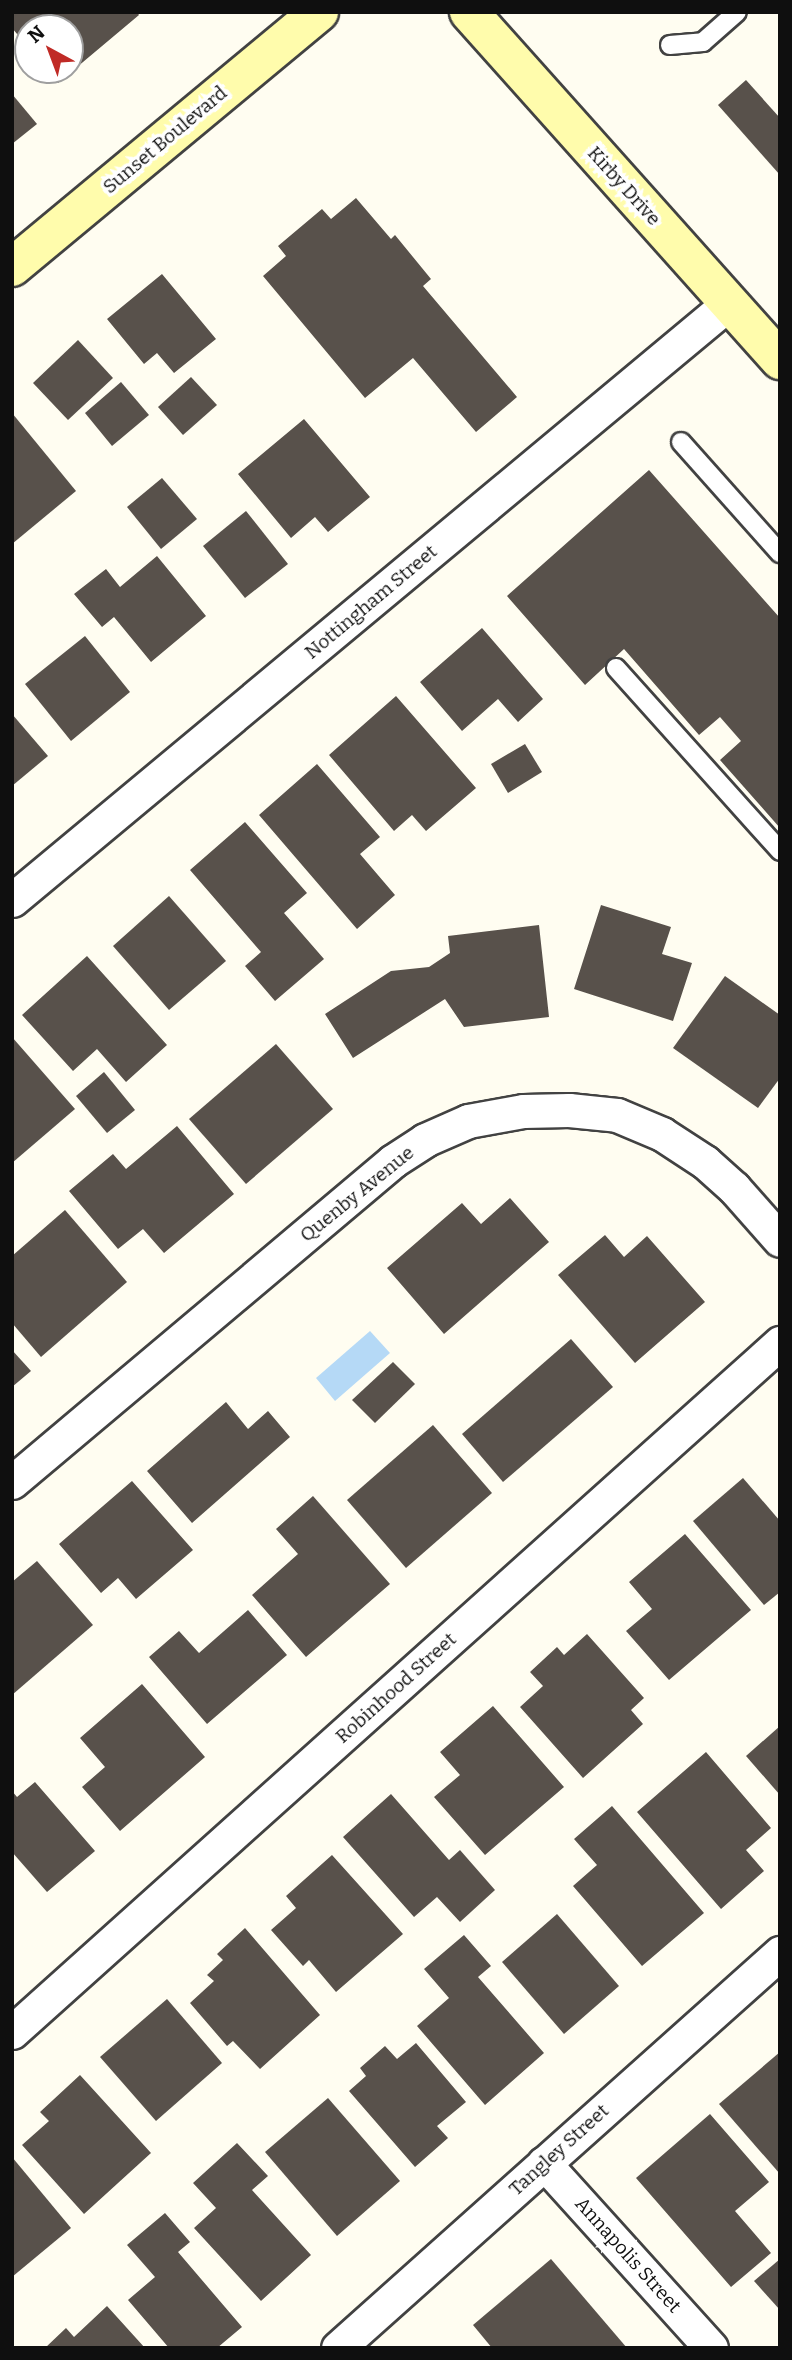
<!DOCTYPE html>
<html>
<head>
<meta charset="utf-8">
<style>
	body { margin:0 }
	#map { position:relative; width:792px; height:2360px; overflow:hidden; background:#fffdf1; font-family:Bitter,serif }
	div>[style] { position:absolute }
	.water>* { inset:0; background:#b5d9f6 }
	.building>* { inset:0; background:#58514b }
	.roads { filter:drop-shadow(2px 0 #424242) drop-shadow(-2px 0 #424242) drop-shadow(0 2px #424242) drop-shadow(0 -2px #424242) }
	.lane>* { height:18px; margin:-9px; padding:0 9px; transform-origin:9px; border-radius:9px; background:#fff }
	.street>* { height:33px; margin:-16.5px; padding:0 16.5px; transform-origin:16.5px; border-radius:16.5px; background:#fff }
	.secondary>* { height:38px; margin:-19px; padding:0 19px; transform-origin:19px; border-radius:19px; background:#fffcac }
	span { translate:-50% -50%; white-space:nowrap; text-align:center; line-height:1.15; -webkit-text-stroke:7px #fff; paint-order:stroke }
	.street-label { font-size:19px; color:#0f0f0f }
	.frame { position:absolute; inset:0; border:14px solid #0f0f0f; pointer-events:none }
	.north { position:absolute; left:14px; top:14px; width:70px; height:70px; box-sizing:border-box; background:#fff; border:2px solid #9f9f9f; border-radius:50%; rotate:319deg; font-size:19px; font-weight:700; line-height:28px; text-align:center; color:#0f0f0f }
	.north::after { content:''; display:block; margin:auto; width:24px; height:32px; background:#c02b26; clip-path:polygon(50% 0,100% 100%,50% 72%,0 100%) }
</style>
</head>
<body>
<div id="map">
	<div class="water">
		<div style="clip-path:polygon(370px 1331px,390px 1353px,335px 1401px,316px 1378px)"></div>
	</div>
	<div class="building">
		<div style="clip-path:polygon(12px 12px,137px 12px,139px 15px,58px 83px,47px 70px,70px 70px,70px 28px,28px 28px,28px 47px,12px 28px)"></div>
		<div style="clip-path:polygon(746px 80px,780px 118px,780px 175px,718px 105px)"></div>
		<div style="clip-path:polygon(12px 94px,37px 124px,12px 144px)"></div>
		<div style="clip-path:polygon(356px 198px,391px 239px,395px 235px,431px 279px,423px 286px,517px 397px,476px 432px,413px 358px,365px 398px,263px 276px,286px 256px,278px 246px,322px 209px,331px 219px)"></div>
		<div style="clip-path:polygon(162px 274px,216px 339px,174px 373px,157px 353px,144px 364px,107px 319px)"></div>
		<div style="clip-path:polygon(78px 340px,113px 378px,68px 420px,33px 383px)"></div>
		<div style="clip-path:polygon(191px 377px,217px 405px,183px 435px,158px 407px)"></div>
		<div style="clip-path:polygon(121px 382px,149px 415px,112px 446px,85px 413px)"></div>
		<div style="clip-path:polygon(12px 413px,76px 491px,12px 544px)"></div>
		<div style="clip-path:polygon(304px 419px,370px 497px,328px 532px,315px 517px,291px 538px,238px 474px)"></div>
		<div style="clip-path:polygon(649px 470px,780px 618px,780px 828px,720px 760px,741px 741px,720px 717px,699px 735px,624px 649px,585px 685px,507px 596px)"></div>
		<div style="clip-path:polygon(162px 478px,197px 519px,161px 549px,127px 507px)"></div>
		<div style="clip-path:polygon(246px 511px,288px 564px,245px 598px,203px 546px)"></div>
		<div style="clip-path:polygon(157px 556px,206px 616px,151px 662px,114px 617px,102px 627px,74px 594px,106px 569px,120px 587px)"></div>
		<div style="clip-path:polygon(482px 628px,543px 699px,518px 722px,498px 699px,462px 731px,420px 682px)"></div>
		<div style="clip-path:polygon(85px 636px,130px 692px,71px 741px,25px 684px)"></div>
		<div style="clip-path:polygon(396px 696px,476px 788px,426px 831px,412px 815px,394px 831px,329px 755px)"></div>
		<div style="clip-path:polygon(12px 714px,48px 756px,12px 786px)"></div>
		<div style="clip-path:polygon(525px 744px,542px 772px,508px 793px,491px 764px)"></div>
		<div style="clip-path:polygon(317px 764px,380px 837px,360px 854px,395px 895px,357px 929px,259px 815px)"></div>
		<div style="clip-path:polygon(245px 822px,307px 893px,284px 913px,324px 959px,275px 1001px,245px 966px,261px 952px,190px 870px)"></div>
		<div style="clip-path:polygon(169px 896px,226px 961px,169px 1010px,113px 946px)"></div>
		<div style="clip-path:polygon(601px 905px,671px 927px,662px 954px,692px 963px,673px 1021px,574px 989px)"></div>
		<div style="clip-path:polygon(539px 925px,549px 1017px,464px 1027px,445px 999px,353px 1058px,325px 1014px,391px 971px,429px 967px,450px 953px,448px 936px)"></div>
		<div style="clip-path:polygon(87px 956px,167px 1045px,126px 1082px,97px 1049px,73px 1071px,22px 1015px)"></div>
		<div style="clip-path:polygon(725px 976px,780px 1015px,780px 1078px,758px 1108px,673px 1048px)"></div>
		<div style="clip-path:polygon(12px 1037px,75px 1109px,12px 1163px)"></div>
		<div style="clip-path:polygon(276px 1044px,333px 1109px,246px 1184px,189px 1119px)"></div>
		<div style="clip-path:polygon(104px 1072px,135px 1110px,107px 1133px,76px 1096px)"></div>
		<div style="clip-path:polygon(177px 1126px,234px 1194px,164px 1253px,143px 1229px,118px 1249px,69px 1191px,113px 1154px,126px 1169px)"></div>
		<div style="clip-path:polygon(510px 1198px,549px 1242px,444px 1334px,387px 1268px,462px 1203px,481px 1224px)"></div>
		<div style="clip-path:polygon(65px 1210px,127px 1282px,41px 1357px,12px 1323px,12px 1256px)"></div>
		<div style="clip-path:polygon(605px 1235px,624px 1257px,647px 1236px,705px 1302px,635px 1363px,558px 1275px)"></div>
		<div style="clip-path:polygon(571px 1339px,613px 1387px,503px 1482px,462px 1434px)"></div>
		<div style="clip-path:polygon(12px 1350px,31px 1371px,12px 1387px)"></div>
		<div style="clip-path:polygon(393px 1362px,415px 1384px,375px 1423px,352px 1400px)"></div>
		<div style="clip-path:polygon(226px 1402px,248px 1429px,268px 1411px,290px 1437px,192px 1523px,147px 1471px)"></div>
		<div style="clip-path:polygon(433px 1425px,492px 1493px,406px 1568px,347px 1500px)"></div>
		<div style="clip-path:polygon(743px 1478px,780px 1521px,780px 1592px,764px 1605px,693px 1521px)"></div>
		<div style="clip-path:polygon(132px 1481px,193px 1550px,136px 1599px,118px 1578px,101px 1593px,59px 1544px)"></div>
		<div style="clip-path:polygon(313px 1496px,390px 1584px,306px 1657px,252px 1595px,298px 1554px,276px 1529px)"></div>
		<div style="clip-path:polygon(685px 1534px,751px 1610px,669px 1680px,626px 1631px,652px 1609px,629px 1582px)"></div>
		<div style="clip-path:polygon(37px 1561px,93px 1625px,12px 1695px,12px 1582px)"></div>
		<div style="clip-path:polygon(248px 1610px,287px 1655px,207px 1724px,149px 1657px,179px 1631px,199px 1653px)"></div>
		<div style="clip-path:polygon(587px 1634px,644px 1698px,631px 1710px,643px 1724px,583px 1778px,520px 1707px,543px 1686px,530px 1672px,557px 1647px,564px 1655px)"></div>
		<div style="clip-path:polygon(142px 1684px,205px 1757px,120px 1831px,82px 1787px,105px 1767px,80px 1738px)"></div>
		<div style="clip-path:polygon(493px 1706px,564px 1787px,485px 1855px,434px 1797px,460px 1775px,440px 1752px)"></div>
		<div style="clip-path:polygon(780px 1726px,780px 1795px,746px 1756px)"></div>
		<div style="clip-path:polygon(706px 1752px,771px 1828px,746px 1850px,764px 1871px,721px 1909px,637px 1812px)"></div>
		<div style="clip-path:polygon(35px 1782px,95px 1851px,47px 1892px,12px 1852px,12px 1791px,17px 1797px)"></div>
		<div style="clip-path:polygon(391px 1794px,449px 1860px,460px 1850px,495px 1890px,460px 1922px,437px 1897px,414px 1917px,343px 1837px)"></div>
		<div style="clip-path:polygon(612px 1806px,704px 1913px,642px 1966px,573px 1886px,597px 1865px,574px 1839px)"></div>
		<div style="clip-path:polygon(332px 1855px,403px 1934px,336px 1992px,309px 1960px,303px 1966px,271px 1930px,296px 1908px,286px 1896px)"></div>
		<div style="clip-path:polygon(557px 1914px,619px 1986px,564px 2034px,502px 1962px)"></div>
		<div style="clip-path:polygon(245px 1928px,320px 2015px,260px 2069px,233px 2041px,227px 2046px,190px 2003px,214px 1981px,207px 1975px,223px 1960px,217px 1954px)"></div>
		<div style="clip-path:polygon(464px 1935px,491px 1966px,478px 1977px,544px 2053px,485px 2105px,417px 2026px,449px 1998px,424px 1969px)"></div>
		<div style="clip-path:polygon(167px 1999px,222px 2063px,156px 2121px,100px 2057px)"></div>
		<div style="clip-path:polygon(416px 2043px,466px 2102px,437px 2126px,448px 2138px,415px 2167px,349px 2091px,366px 2076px,360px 2068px,385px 2046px,397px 2059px)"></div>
		<div style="clip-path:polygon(780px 2052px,780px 2174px,719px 2104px)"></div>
		<div style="clip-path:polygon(80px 2075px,151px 2153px,84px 2214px,22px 2145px,49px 2121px,40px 2112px)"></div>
		<div style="clip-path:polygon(328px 2098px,400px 2181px,337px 2236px,265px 2152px)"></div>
		<div style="clip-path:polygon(710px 2114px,769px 2182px,735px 2211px,771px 2253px,731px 2287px,636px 2178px)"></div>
		<div style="clip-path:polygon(237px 2143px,268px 2176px,252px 2190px,311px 2255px,261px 2301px,194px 2228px,216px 2208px,193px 2183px)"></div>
		<div style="clip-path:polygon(12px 2157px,71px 2228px,12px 2277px)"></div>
		<div style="clip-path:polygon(165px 2213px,190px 2242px,178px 2252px,242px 2327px,217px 2348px,169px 2348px,128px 2300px,155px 2277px,127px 2245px)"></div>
		<div style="clip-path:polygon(551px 2259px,627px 2348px,492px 2348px,473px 2325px)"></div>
		<div style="clip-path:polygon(780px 2259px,780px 2310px,754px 2281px)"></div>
		<div style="clip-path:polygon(107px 2306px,145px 2348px,45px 2348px,66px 2328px,74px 2337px)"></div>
	</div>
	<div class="roads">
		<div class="lane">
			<div style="left:670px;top:45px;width:33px;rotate:-5deg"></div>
			<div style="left:703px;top:42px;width:45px;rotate:-41.4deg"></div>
			<div style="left:681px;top:442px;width:149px;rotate:48.3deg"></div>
			<div style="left:616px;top:668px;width:246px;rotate:48.1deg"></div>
		</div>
		<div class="street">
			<div style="left:12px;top:900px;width:933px;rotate:-39.78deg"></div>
			<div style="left:12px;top:1482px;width:498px;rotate:-40.1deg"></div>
			<div style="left:393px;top:1161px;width:38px;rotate:-33deg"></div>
			<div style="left:425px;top:1140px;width:47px;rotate:-23.8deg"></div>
			<div style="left:468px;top:1121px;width:56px;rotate:-10.3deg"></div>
			<div style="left:523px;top:1111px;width:46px;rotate:-1.2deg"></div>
			<div style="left:569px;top:1110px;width:48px;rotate:5.9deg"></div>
			<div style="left:617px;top:1115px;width:49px;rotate:22.9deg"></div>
			<div style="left:662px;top:1134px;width:51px;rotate:33.1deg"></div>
			<div style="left:705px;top:1162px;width:39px;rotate:42deg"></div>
			<div style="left:734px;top:1188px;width:69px;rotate:48.5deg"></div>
			<div style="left:12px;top:2032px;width:1032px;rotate:-41.9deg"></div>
			<div style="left:544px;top:2163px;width:249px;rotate:47.9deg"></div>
			<div style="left:338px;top:2348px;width:593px;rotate:-41.79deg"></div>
		</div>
		<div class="secondary">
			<div style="left:469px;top:12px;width:467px;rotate:48.2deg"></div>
			<div style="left:12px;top:267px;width:399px;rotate:-39.7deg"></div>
		</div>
	</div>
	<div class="street-label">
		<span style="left:165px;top:140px;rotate:-40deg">Sunset Boulevard</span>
		<span style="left:624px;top:186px;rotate:48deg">Kirby Drive</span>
		<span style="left:371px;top:602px;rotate:-40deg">Nottingham Street</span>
		<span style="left:357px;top:1194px;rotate:-39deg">Quenby Avenue</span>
		<span style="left:396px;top:1688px;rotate:-42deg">Robinhood Street</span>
		<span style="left:559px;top:2150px;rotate:-42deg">Tangley Street</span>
		<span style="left:628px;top:2255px;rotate:48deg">Annapolis Street</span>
	</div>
	<div class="frame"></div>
	<div class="north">N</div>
</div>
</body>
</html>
